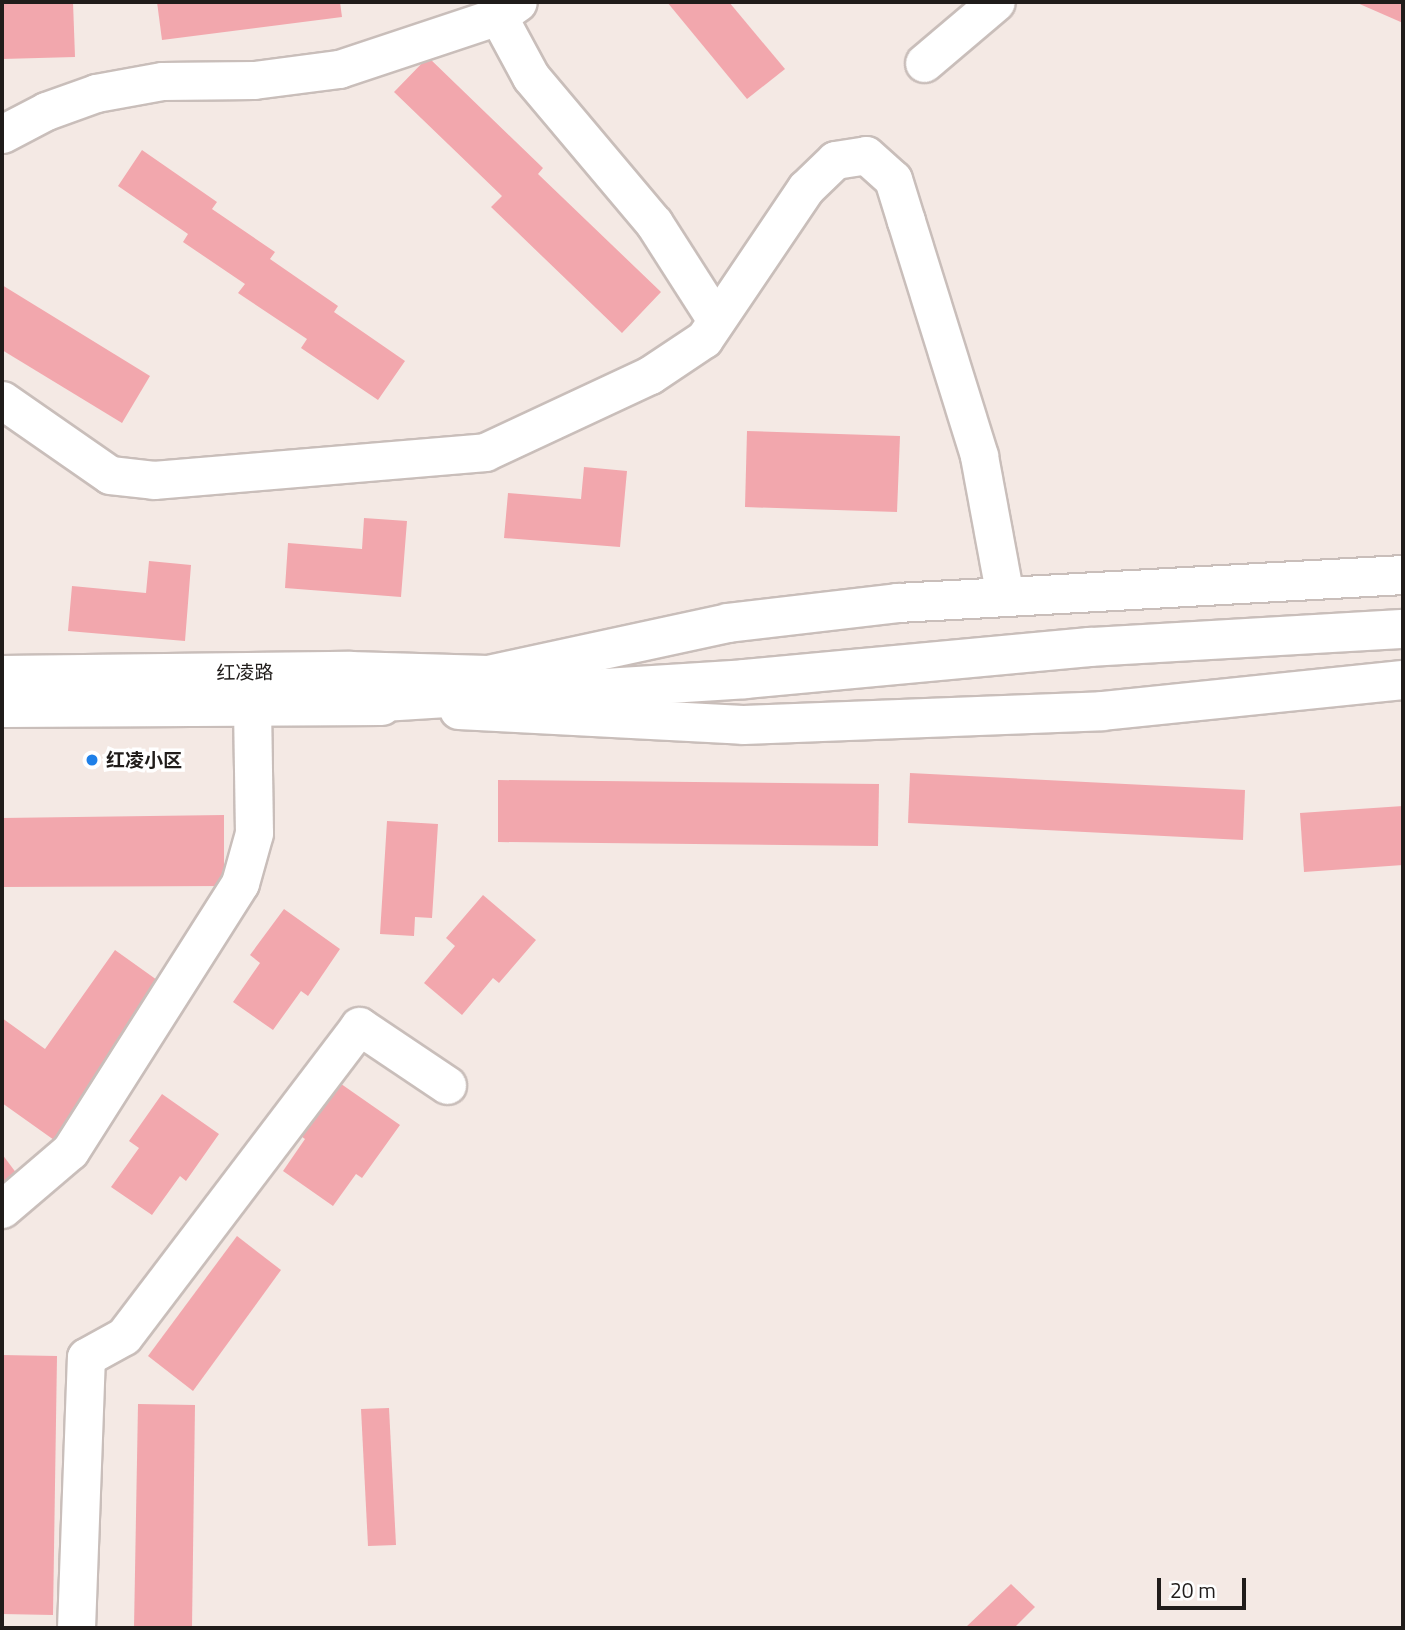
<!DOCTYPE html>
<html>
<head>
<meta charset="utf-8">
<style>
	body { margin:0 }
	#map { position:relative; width:1405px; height:1630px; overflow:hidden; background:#f4e9e4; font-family:"Titillium Web","Noto Sans SC",sans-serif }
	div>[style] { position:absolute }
	.building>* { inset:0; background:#f2a7ad }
	.roads { filter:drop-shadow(2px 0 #c9beba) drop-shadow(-2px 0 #c9beba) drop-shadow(0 2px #c9beba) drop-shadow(0 -2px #c9beba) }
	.minor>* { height:37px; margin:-18.5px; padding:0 18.5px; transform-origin:18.5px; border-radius:18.5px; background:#fff }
	.major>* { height:38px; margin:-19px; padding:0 19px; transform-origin:19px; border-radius:19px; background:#fff }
	.highway>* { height:38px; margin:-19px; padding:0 19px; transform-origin:19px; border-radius:19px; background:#fff }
	.dots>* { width:19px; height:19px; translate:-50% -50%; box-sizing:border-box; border:4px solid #fff; border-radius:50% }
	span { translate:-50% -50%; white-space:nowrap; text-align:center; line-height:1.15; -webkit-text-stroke:7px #fff; paint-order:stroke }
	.street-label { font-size:19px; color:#201c1a }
	.poi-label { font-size:19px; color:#201c1a; font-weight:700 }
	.left { translate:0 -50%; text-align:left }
	.frame { position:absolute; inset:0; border:4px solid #201c1a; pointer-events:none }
	.scale { position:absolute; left:1157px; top:1578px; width:89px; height:32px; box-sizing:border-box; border:4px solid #201c1a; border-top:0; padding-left:9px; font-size:21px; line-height:24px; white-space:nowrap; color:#201c1a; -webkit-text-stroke:5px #fff; paint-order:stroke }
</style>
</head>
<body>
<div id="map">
	<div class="building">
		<div style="clip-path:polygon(2px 2px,73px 2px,75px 57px,2px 59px)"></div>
		<div style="clip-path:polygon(157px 2px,340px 2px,342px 17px,162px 40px)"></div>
		<div style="clip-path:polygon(667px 2px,729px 2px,785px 69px,747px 99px)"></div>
		<div style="clip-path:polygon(1355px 2px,1403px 2px,1403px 23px)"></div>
		<div style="clip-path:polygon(428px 57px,543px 168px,538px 174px,661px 292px,622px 333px,491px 207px,502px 196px,394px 92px)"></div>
		<div style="clip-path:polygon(142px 150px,217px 202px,212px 209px,275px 252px,270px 259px,338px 306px,334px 312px,405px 361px,378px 400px,301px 348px,307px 339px,238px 293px,245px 284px,183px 242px,188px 234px,118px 186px)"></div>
		<div style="clip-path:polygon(2px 285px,150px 376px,122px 423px,2px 350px)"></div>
		<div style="clip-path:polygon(747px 431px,900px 436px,897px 512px,745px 507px)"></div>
		<div style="clip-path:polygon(584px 467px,627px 471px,620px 547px,504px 538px,508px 493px,581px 499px)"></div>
		<div style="clip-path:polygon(364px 518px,407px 521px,401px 597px,285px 588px,288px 543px,362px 549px)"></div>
		<div style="clip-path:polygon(149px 561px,191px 565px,185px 641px,68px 631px,72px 586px,146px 593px)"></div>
		<div style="clip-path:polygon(910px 773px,1245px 790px,1243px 840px,908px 823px)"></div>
		<div style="clip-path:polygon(498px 780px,879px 784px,878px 846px,498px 842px)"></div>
		<div style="clip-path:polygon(1403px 806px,1403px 865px,1304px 872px,1300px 813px)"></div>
		<div style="clip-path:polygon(224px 815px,224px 886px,2px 887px,2px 818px)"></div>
		<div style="clip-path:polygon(387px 821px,438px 824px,432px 918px,415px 917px,414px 936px,380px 934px)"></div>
		<div style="clip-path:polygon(483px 895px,536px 940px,499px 983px,493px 978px,462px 1015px,424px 983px,455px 946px,446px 938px)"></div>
		<div style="clip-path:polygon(284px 909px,340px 949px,308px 996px,301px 991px,273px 1030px,233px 1002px,260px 963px,250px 955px)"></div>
		<div style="clip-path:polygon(115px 950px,164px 985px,54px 1140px,2px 1103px,2px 1018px,45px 1049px)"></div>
		<div style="clip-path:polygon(334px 1079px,400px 1125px,362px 1178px,356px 1174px,333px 1206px,283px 1171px,305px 1139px,295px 1132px)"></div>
		<div style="clip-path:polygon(162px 1094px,219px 1134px,186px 1181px,180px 1176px,152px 1215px,111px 1187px,139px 1148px,129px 1141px)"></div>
		<div style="clip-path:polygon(2px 1154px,17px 1174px,2px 1186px)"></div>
		<div style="clip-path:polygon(237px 1236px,281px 1270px,193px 1391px,148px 1356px)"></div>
		<div style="clip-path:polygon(2px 1355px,57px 1356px,53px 1615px,2px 1614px)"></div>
		<div style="clip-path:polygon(138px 1404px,195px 1405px,192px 1628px,134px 1628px)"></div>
		<div style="clip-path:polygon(389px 1408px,396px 1545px,368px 1546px,361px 1409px)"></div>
		<div style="clip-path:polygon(1011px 1584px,1035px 1607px,1014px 1628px,965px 1628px)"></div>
	</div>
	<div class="roads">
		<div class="minor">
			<div style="left:498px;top:16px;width:69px;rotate:61.6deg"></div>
			<div style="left:531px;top:77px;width:191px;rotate:49.9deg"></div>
			<div style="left:654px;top:223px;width:115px;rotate:57.4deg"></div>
			<div style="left:924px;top:63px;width:94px;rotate:-40.3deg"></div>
			<div style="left:2px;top:134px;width:50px;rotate:-27.6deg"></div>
			<div style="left:46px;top:111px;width:53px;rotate:-19.8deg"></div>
			<div style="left:96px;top:93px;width:67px;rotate:-10.3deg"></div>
			<div style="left:162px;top:81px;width:92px;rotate:-0.6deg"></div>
			<div style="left:254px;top:80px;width:86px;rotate:-7.4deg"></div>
			<div style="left:339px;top:69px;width:168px;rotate:-18.4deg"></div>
			<div style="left:498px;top:16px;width:24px;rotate:-35deg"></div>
			<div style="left:2px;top:400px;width:131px;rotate:34.8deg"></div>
			<div style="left:110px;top:475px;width:44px;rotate:6.5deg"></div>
			<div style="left:154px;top:480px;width:332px;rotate:-4.8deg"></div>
			<div style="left:485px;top:452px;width:182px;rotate:-25deg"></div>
			<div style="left:650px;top:375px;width:65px;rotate:-33.7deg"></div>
			<div style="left:704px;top:339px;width:182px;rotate:-56deg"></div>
			<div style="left:806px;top:188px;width:40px;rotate:-44deg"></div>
			<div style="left:835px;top:160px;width:31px;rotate:-9deg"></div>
			<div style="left:866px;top:155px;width:36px;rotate:42deg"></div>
			<div style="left:893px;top:179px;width:44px;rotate:72.8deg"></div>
			<div style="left:906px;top:221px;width:246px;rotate:72.7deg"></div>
			<div style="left:979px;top:456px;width:142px;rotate:79.5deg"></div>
			<div style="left:2px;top:1209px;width:89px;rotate:-40.5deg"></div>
			<div style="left:70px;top:1151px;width:317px;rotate:-57.6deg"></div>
			<div style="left:240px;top:883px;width:52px;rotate:-74.4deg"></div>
			<div style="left:254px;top:833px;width:128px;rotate:-90.9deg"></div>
			<div style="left:76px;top:1628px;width:271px;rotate:-87.9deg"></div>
			<div style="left:86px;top:1357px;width:43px;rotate:-28.9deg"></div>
			<div style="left:124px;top:1336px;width:389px;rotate:-52.8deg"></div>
			<div style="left:359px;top:1026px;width:106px;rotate:33.8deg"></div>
		</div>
		<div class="major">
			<div style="left:2px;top:675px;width:348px;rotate:-0.7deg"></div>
			<div style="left:350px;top:671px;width:138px;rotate:1.7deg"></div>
			<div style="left:488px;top:675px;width:246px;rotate:-12.2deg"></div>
			<div style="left:728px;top:623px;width:171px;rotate:-6.7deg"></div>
			<div style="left:898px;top:603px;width:506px;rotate:-3.17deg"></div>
			<div style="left:2px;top:708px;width:380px;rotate:-0.3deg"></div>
			<div style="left:459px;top:710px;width:284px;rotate:3deg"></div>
			<div style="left:743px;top:725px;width:360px;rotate:-2.2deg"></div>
			<div style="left:1103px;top:711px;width:302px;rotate:-5.9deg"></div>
		</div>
		<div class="highway">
			<div style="left:350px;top:704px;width:396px;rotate:-3.6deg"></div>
			<div style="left:745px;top:679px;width:346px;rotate:-5.3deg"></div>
			<div style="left:1090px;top:647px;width:314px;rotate:-3.3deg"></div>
		</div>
	</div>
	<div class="dots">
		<div style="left:92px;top:760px;background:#1e7fe8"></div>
	</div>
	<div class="street-label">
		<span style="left:245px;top:672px;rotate:-1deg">红凌路</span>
	</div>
	<div class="poi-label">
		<span class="left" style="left:106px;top:760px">红凌小区</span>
	</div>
	<div class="frame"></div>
	<div class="scale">20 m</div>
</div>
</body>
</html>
